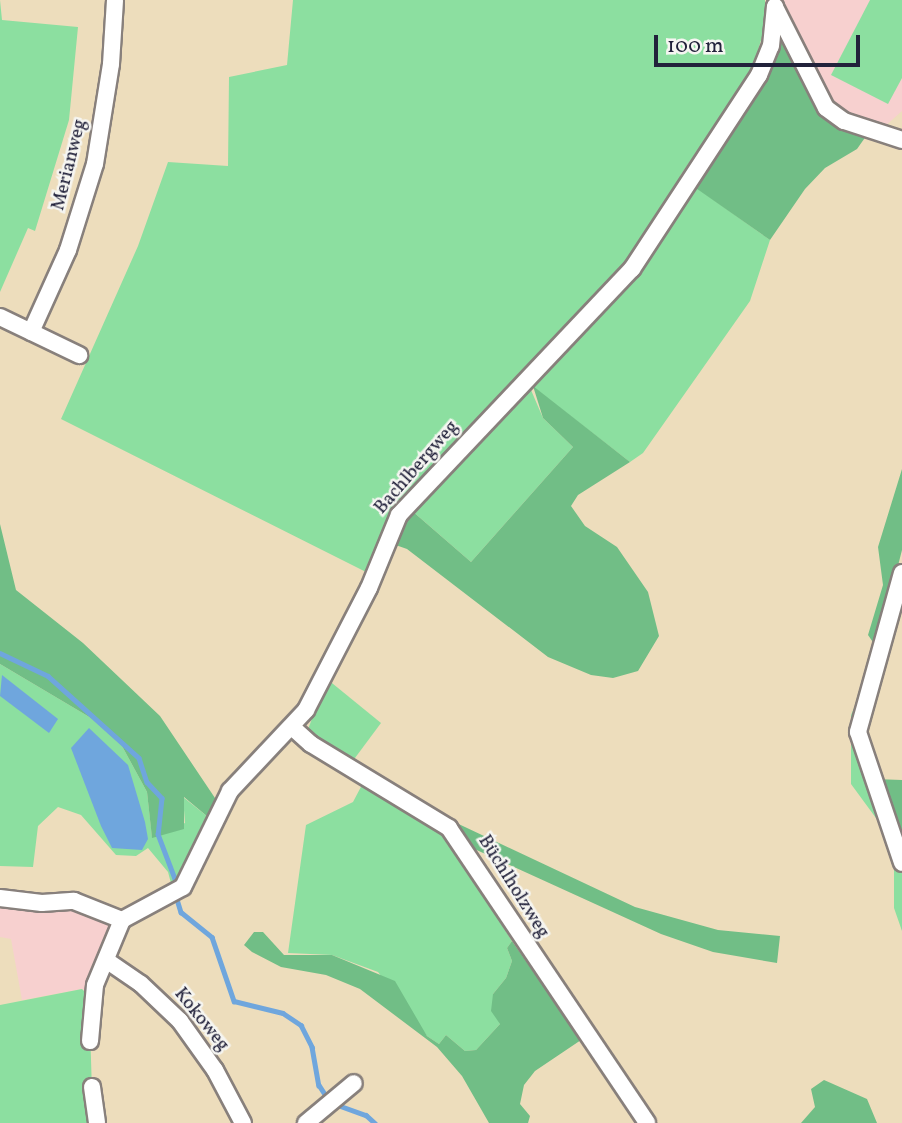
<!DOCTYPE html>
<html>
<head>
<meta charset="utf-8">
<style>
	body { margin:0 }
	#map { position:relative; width:902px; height:1123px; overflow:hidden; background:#edddbc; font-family:Vollkorn,serif }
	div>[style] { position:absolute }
	.built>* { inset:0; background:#f7d0cf }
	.green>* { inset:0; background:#8cdfa0 }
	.forest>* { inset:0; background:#71be86 }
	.water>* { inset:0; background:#6fa6dd }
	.stream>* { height:4.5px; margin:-2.25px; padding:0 2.25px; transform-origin:2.25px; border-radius:2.25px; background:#6fa6dd }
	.roads { filter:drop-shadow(2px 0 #88807c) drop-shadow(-2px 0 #88807c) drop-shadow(0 2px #88807c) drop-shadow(0 -2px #88807c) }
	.minor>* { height:16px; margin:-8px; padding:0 8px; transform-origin:8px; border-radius:8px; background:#fff }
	span { translate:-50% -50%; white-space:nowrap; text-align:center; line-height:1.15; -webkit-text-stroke:5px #f6f6f2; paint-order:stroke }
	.street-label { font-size:19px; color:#22223b }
	.scale { position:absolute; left:654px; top:35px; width:206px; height:32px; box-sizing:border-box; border:4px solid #22223b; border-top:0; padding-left:9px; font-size:21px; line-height:24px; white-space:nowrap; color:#22223b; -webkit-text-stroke:5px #f6f6f2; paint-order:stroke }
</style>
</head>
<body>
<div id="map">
	<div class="built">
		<div style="clip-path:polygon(781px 0,902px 0,902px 111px,883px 128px,832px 108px)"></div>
		<div style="clip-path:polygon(0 903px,74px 906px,109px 921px,114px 927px,89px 996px,82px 989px,22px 1000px,11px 939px,0 937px)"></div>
	</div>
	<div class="green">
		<div style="clip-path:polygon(0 0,2px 20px,78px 27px,69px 120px,35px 231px,28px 228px,0 292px)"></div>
		<div style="clip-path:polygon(293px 0,765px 0,766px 24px,752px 70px,680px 176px,770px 240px,750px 301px,643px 453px,630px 462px,533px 387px,531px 390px,543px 418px,573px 447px,471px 562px,403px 503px,385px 527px,370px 574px,61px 419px,138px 246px,168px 162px,228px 166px,229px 77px,287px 65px)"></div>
		<div style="clip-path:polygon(870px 0,902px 0,902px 78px,888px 104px,831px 75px)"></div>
		<div style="clip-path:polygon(0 664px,91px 718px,122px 746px,147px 792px,152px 837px,185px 823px,183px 797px,208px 817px,186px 872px,172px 887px,168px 872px,148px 848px,136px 856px,116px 855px,81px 815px,58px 807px,38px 826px,33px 867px,0 866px)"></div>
		<div style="clip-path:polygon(327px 679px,381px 723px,352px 762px,307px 732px)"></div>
		<div style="clip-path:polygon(858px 699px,852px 718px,855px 744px,902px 873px,902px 931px,894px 908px,894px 859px,884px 829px,851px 784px,851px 715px)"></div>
		<div style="clip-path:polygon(363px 783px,442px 831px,512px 941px,507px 948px,512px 961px,506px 978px,493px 994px,500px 1024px,476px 1050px,465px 1051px,446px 1035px,439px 1044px,427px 1036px,378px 972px,332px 955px,288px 953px,306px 825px,353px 802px)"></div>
		<div style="clip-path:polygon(82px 989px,89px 996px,93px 1123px,0 1123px,0 1005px)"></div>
	</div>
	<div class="forest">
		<div style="clip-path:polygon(780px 32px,810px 88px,869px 132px,857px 149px,825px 168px,805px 189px,770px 240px,690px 184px)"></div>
		<div style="clip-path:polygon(533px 386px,630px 462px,578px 495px,571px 506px,585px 526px,617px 547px,648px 592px,659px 636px,638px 671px,613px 678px,591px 675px,548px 657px,407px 549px,390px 543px,411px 510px,471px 562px,573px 447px,543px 418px)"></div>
		<div style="clip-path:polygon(902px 469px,902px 550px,877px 648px,868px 635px,883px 585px,878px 547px)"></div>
		<div style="clip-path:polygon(0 524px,16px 590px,83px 643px,160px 716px,217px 801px,208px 817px,184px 797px,184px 829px,152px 838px,147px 792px,122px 746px,91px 718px,0 664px)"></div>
		<div style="clip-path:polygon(874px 779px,902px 780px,902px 852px)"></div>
		<div style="clip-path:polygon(448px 819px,635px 907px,718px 930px,780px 936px,777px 963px,713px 952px,661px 934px,470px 847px)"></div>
		<div style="clip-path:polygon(254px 932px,263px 932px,284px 955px,332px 955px,395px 981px,427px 1036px,439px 1044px,446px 1035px,465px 1051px,476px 1050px,500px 1024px,491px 1011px,493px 994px,506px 978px,512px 961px,507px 948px,512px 941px,581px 1040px,535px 1071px,524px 1085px,520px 1104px,530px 1116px,528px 1123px,489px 1123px,462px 1076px,437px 1047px,360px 989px,326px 975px,281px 967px,252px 952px,244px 945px)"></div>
		<div style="clip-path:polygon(824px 1080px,867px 1099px,877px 1123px,801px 1123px,815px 1107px,811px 1089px)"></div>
	</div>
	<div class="water">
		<div style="clip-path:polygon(2px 675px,58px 719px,49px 733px,0 696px)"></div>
		<div style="clip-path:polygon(89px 728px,128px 765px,145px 822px,148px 839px,142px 850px,112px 848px,101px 826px,71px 748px)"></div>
	</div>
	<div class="stream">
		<div style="left:0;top:653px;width:53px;rotate:25.6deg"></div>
		<div style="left:48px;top:676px;width:122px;rotate:42deg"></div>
		<div style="left:139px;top:758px;width:25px;rotate:72deg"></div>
		<div style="left:147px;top:782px;width:22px;rotate:47deg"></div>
		<div style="left:162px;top:798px;width:36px;rotate:96deg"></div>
		<div style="left:158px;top:834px;width:53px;rotate:69.2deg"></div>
		<div style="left:176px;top:896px;width:17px;rotate:73deg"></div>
		<div style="left:181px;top:912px;width:40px;rotate:39deg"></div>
		<div style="left:212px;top:937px;width:68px;rotate:71deg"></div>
		<div style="left:234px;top:1001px;width:50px;rotate:13.8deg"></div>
		<div style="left:283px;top:1013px;width:22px;rotate:34deg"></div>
		<div style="left:301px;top:1025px;width:25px;rotate:63deg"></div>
		<div style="left:312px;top:1047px;width:39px;rotate:80deg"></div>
		<div style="left:319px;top:1085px;width:17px;rotate:57deg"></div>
		<div style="left:335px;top:1104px;width:33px;rotate:20deg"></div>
		<div style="left:366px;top:1115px;width:12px;rotate:42deg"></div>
	</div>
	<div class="roads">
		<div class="minor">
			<div style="left:775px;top:7px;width:113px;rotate:63.2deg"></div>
			<div style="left:826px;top:108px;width:22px;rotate:36deg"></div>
			<div style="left:844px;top:121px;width:61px;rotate:18.1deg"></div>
			<div style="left:0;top:317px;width:88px;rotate:25.7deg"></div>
			<div style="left:31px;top:332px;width:90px;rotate:-65.7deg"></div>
			<div style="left:68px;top:250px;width:90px;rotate:-72.6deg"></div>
			<div style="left:95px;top:164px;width:101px;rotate:-80.9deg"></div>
			<div style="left:111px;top:64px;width:64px;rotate:-86.4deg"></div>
			<div style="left:902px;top:573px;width:165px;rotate:105.5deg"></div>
			<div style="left:858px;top:732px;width:138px;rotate:71.4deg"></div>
			<div style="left:292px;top:727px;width:25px;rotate:42deg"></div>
			<div style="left:311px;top:744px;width:162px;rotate:31.3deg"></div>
			<div style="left:449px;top:828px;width:355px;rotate:56.1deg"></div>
			<div style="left:0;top:898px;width:42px;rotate:6.8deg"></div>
			<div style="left:42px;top:903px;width:32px;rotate:-4deg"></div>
			<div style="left:74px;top:901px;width:52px;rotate:21.6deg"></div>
			<div style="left:122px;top:920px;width:69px;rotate:-28.4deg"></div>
			<div style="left:183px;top:887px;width:107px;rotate:-63.9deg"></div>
			<div style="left:230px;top:791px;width:111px;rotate:-46.8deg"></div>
			<div style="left:306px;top:710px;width:137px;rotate:-62.7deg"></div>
			<div style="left:369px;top:588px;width:79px;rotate:-67.7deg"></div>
			<div style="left:399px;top:515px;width:339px;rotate:-46.6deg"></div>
			<div style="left:632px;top:269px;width:232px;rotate:-56.8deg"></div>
			<div style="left:759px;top:75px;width:31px;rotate:-68deg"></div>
			<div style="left:771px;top:46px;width:40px;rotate:-84.3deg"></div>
			<div style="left:106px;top:960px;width:42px;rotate:34.4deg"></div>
			<div style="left:141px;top:984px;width:54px;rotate:43.5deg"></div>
			<div style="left:180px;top:1021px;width:60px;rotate:54.5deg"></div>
			<div style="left:215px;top:1070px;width:60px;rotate:62.2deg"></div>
			<div style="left:90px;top:1041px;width:56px;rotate:-84.9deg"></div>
			<div style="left:95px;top:985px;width:70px;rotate:-67.4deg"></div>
			<div style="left:92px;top:1087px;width:36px;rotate:82deg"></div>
			<div style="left:306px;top:1123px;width:62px;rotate:-39.8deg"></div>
		</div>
	</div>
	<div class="street-label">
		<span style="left:70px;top:165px;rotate:-76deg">Merianweg</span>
		<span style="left:417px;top:468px;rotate:-49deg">Bachlbergweg</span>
		<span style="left:513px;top:887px;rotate:58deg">Büchlholzweg</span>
		<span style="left:201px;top:1020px;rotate:51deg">Kokoweg</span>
	</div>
	<div class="scale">100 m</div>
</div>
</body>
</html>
